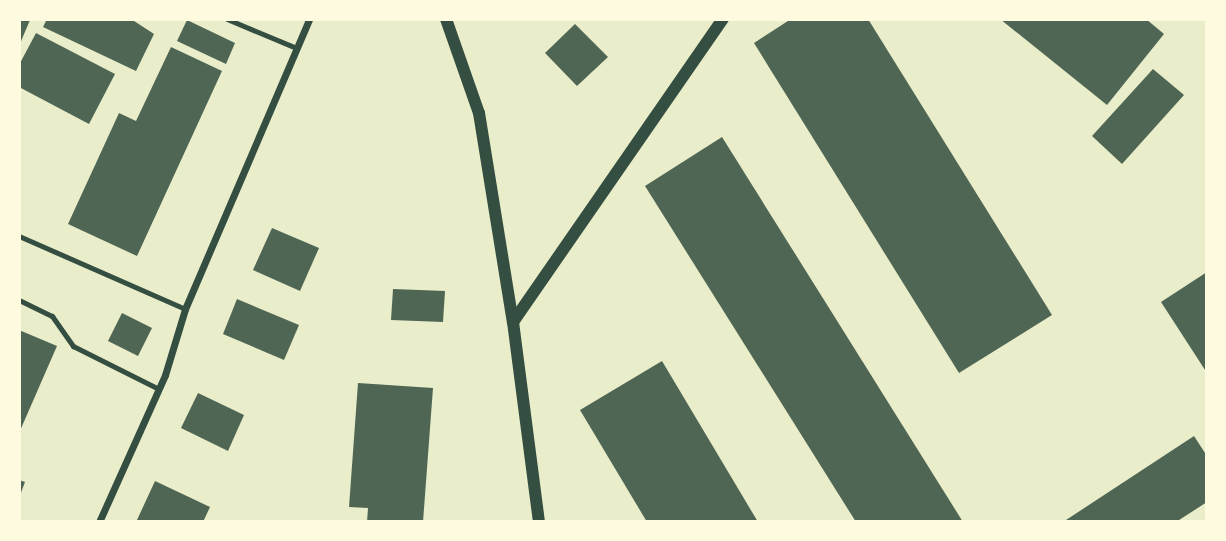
<!DOCTYPE html>
<html>
<head>
<meta charset="utf-8">
<style>
	body { margin:0 }
	#map { position:relative; width:1226px; height:541px; overflow:hidden; background:#e9edc9; font-family:Commissioner,sans-serif }
	div>[style] { position:absolute }
	.building>* { inset:0; background:#4f6655 }
	.service>* { height:5px; margin:-2.5px; padding:0 2.5px; transform-origin:2.5px; border-radius:2.5px; background:#344e41 }
	.minor>* { height:7px; margin:-3.5px; padding:0 3.5px; transform-origin:3.5px; border-radius:3.5px; background:#344e41 }
	.tertiary>* { height:12px; margin:-6px; padding:0 6px; transform-origin:6px; border-radius:6px; background:#344e41 }
	span { translate:-50% -50%; white-space:nowrap; text-align:center; line-height:1.15; -webkit-text-stroke:5px #fefae0; paint-order:stroke }
	.frame { position:absolute; inset:0; border:21px solid #fefae0; pointer-events:none }
</style>
</head>
<body>
<div id="map">
	<div class="building">
		<div style="clip-path:polygon(19px 19px,30px 20px,19px 46px)"></div>
		<div style="clip-path:polygon(47px 19px,131px 19px,154px 34px,136px 71px,43px 27px)"></div>
		<div style="clip-path:polygon(791px 19px,868px 19px,1052px 315px,959px 373px,754px 43px)"></div>
		<div style="clip-path:polygon(1000px 19px,1146px 19px,1164px 34px,1107px 105px)"></div>
		<div style="clip-path:polygon(187px 20px,235px 43px,226px 64px,177px 41px)"></div>
		<div style="clip-path:polygon(575px 24px,608px 57px,577px 86px,545px 53px)"></div>
		<div style="clip-path:polygon(36px 33px,115px 74px,89px 124px,19px 87px,19px 65px)"></div>
		<div style="clip-path:polygon(171px 47px,222px 71px,137px 256px,68px 224px,119px 113px,136px 121px)"></div>
		<div style="clip-path:polygon(1153px 69px,1184px 95px,1122px 164px,1092px 136px)"></div>
		<div style="clip-path:polygon(722px 137px,963px 522px,856px 522px,645px 186px)"></div>
		<div style="clip-path:polygon(272px 228px,319px 248px,300px 291px,253px 270px)"></div>
		<div style="clip-path:polygon(1207px 272px,1207px 373px,1161px 302px)"></div>
		<div style="clip-path:polygon(393px 289px,445px 291px,443px 322px,391px 320px)"></div>
		<div style="clip-path:polygon(237px 299px,299px 325px,284px 360px,223px 334px)"></div>
		<div style="clip-path:polygon(122px 313px,152px 328px,138px 356px,108px 341px)"></div>
		<div style="clip-path:polygon(19px 330px,57px 346px,19px 433px)"></div>
		<div style="clip-path:polygon(662px 361px,758px 522px,647px 522px,580px 410px)"></div>
		<div style="clip-path:polygon(358px 383px,433px 388px,423px 522px,367px 522px,368px 508px,349px 507px)"></div>
		<div style="clip-path:polygon(198px 393px,244px 415px,228px 451px,181px 428px)"></div>
		<div style="clip-path:polygon(1194px 436px,1207px 456px,1207px 502px,1176px 522px,1063px 522px)"></div>
		<div style="clip-path:polygon(19px 480px,25px 482px,19px 498px)"></div>
		<div style="clip-path:polygon(155px 481px,210px 507px,203px 522px,137px 520px)"></div>
	</div>
	<div class="service">
		<div style="left:227px;top:19px;width:73px;rotate:22.7deg"></div>
		<div style="left:19px;top:236px;width:181px;rotate:23.7deg"></div>
		<div style="left:19px;top:300px;width:37px;rotate:26deg"></div>
		<div style="left:52px;top:316px;width:37px;rotate:55deg"></div>
		<div style="left:73px;top:346px;width:96px;rotate:26.6deg"></div>
	</div>
	<div class="minor">
		<div style="left:99px;top:522px;width:161px;rotate:-65.8deg"></div>
		<div style="left:165px;top:375px;width:69px;rotate:-73.1deg"></div>
		<div style="left:185px;top:309px;width:315px;rotate:-66.8deg"></div>
	</div>
	<div class="tertiary">
		<div style="left:446px;top:19px;width:100px;rotate:70.7deg"></div>
		<div style="left:479px;top:113px;width:212px;rotate:80.8deg"></div>
		<div style="left:513px;top:322px;width:202px;rotate:82.6deg"></div>
		<div style="left:513px;top:322px;width:369px;rotate:-55.3deg"></div>
	</div>
	<div class="frame"></div>
</div>
</body>
</html>
